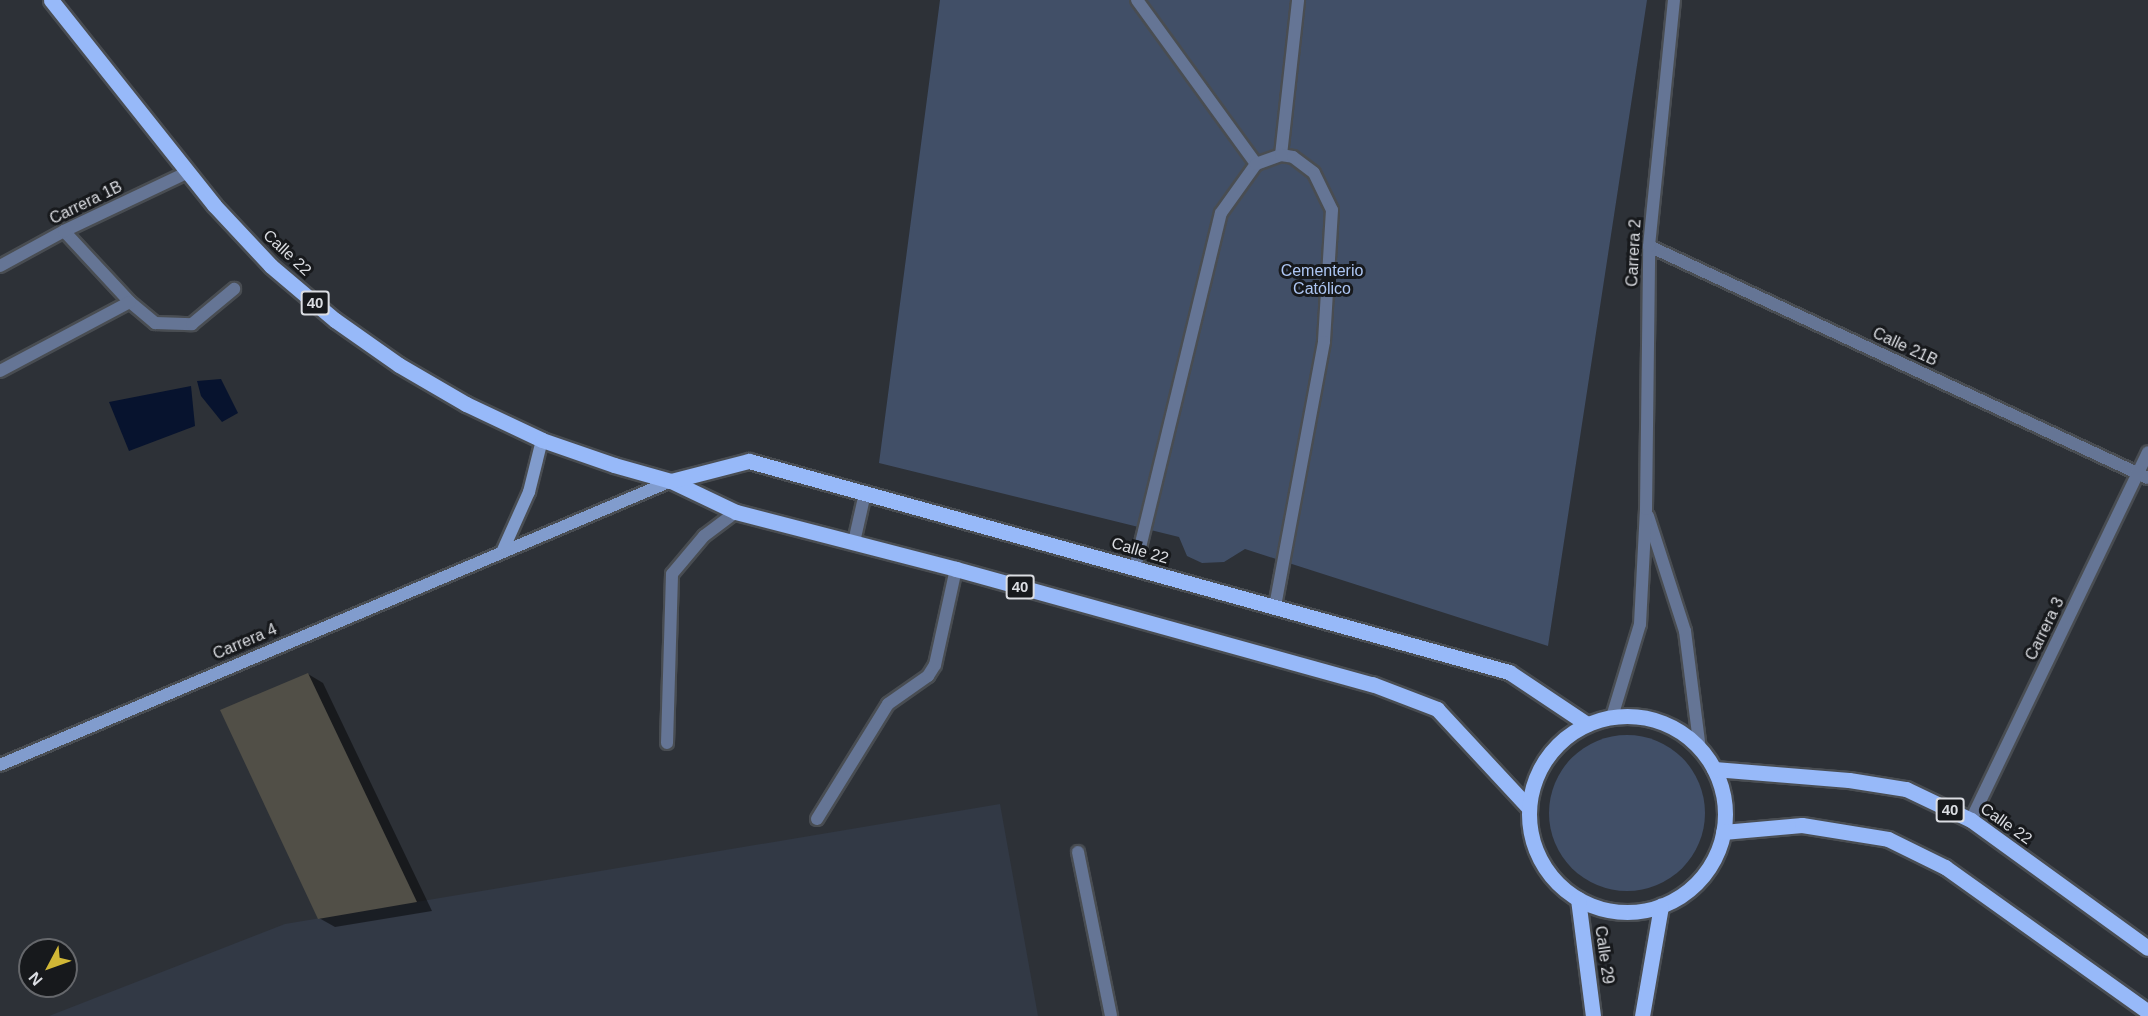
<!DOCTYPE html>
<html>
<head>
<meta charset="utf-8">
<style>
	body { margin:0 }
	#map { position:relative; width:2148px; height:1016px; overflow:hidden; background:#2d3137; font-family:Helvetica,sans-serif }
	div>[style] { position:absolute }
	.built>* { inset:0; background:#323945 }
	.green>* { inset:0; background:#414f67 }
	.round { border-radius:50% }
	.water>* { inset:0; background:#07132e }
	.shadow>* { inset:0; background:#0007 }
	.building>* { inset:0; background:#514f47 }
	.roads { filter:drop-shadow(2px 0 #494d52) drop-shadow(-2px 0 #494d52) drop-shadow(0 2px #494d52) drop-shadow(0 -2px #494d52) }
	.lane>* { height:12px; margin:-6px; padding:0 6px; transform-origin:6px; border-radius:6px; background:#657595 }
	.street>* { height:12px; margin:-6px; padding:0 6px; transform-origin:6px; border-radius:6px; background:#657595 }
	.secondary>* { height:12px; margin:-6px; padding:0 6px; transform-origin:6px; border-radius:6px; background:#819ccd }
	.primary>* { height:15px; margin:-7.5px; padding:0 7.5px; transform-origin:7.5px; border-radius:7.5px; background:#97b9f9 }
	.primary>.ring { margin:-7.5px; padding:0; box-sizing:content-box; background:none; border:15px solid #97b9f9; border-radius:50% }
	span { translate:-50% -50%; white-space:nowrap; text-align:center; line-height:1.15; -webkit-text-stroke:6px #17191c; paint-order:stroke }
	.shield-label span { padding:2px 4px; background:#17191c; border:2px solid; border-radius:4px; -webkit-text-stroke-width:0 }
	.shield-label { font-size:15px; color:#dbdde2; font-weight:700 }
	.street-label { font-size:16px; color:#dbdde2 }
	.park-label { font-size:16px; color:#aec7f4 }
	.north { position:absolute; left:18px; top:938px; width:60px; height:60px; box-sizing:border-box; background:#17191c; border:2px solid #65676b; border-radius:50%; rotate:229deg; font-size:16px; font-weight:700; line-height:24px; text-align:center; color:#dbdde2 }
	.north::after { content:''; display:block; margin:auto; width:21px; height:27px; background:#d1b736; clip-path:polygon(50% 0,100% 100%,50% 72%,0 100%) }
</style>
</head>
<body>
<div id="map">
	<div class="built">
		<div style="clip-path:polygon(1000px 804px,1038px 1016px,49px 1016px,285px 924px)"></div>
	</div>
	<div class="green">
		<div style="clip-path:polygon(940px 0,1647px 0,1548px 646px,1245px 549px,1224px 562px,1202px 563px,1187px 556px,1179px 537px,879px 463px)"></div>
		<div class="round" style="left:1549px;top:735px;width:156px;height:156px"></div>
	</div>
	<div class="water">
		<div style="clip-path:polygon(221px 379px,238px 413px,222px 422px,201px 396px,197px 381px)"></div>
		<div style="clip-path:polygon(191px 386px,195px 426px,129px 451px,109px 402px)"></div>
	</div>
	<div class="shadow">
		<div style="clip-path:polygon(308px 674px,323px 683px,432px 911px,335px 927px,319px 918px)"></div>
	</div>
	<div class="building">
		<div style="clip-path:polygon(308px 673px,417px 902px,318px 919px,220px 710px)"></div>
	</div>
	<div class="roads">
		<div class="lane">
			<div style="left:1137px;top:0;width:203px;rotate:54deg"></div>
			<div style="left:1281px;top:155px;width:156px;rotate:-83.7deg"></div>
			<div style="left:854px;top:542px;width:50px;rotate:-77.3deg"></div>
			<div style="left:1135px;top:568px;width:365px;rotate:-76.4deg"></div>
			<div style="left:1221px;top:213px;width:60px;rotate:-54.5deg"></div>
			<div style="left:1256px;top:164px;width:27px;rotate:-20deg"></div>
			<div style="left:1281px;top:155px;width:12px;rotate:9deg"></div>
			<div style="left:1293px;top:157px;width:26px;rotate:37deg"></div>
			<div style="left:1314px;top:173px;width:41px;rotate:64.1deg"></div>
			<div style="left:1332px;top:210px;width:132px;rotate:93.5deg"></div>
			<div style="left:1324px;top:342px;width:269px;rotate:100.5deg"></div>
			<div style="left:667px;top:743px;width:169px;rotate:-88.3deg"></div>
			<div style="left:672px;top:574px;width:50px;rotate:-49.9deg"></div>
			<div style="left:704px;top:536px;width:40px;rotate:-37deg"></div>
			<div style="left:817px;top:819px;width:135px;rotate:-58.3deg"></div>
			<div style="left:888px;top:704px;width:49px;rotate:-35deg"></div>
			<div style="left:928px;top:676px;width:13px;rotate:-58deg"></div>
			<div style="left:935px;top:665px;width:98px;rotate:-77.7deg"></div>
			<div style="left:1078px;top:852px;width:167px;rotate:78.6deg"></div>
		</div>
		<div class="street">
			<div style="left:64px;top:231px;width:97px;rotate:47.1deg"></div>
			<div style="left:130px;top:302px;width:33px;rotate:40deg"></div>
			<div style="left:155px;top:323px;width:37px;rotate:2deg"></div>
			<div style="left:192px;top:324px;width:55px;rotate:-39.8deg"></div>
			<div style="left:1649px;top:246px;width:550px;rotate:24.94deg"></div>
			<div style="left:0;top:266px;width:73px;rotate:-28.7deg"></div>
			<div style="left:64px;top:231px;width:137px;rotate:-25.4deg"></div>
			<div style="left:0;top:371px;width:147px;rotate:-28deg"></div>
			<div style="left:1648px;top:516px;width:121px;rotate:72.2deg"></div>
			<div style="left:1685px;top:631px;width:119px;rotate:82.8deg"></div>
			<div style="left:1612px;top:717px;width:97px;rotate:-73.2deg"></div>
			<div style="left:1640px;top:624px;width:115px;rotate:-87deg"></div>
			<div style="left:1646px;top:509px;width:263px;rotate:-89.3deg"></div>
			<div style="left:1649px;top:246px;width:247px;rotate:-84.2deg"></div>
			<div style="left:1971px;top:820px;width:408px;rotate:-64.3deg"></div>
		</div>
		<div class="secondary">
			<div style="left:503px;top:550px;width:64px;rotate:-65.9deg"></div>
			<div style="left:529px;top:492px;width:54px;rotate:-76deg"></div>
			<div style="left:0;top:765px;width:729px;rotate:-22.94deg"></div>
		</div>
		<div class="primary">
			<div style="left:51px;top:0;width:262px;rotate:51.5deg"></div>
			<div style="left:214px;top:205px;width:83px;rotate:46.9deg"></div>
			<div style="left:271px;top:266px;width:84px;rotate:40.2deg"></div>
			<div style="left:335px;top:320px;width:78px;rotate:35.1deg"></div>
			<div style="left:399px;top:365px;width:78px;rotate:30.2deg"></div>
			<div style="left:466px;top:404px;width:84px;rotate:25.3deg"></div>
			<div style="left:542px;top:440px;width:76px;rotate:19.1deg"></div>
			<div style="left:614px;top:465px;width:59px;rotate:15.7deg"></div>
			<div style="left:671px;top:481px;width:72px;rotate:25.5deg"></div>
			<div style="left:736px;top:512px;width:227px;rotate:14.5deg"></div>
			<div style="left:956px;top:569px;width:432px;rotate:15.5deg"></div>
			<div style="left:1372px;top:684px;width:70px;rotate:21deg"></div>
			<div style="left:1437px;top:709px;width:135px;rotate:47.1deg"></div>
			<div style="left:671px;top:481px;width:81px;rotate:-14.4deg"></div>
			<div style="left:749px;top:461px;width:789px;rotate:15.52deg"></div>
			<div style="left:1509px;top:672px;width:94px;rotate:33.7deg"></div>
			<div class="ring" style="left:1529px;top:716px;width:181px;height:181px"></div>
			<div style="left:1714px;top:769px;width:135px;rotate:4.7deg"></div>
			<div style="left:1849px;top:780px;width:58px;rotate:9deg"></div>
			<div style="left:1906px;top:789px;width:72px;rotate:25.5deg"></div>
			<div style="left:1971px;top:820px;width:218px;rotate:35.9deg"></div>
			<div style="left:1723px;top:832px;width:79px;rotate:-5.1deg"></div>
			<div style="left:1802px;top:825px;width:87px;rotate:9.2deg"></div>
			<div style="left:1888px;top:839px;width:64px;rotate:26.2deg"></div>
			<div style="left:1945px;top:867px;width:249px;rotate:35.5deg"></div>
			<div style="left:1578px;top:899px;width:118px;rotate:82.7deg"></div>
			<div style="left:1642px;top:1016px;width:112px;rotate:-80.2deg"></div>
		</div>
	</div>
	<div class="shield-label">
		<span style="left:315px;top:303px">40</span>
		<span style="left:1020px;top:587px">40</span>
		<span style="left:1950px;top:810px">40</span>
	</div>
	<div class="street-label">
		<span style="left:86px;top:203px;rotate:-26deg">Carrera 1B</span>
		<span style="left:287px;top:253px;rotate:43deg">Calle 22</span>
		<span style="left:1634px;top:253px;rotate:-87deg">Carrera 2</span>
		<span style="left:1905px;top:347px;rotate:25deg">Calle 21B</span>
		<span style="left:1140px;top:551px;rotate:16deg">Calle 22</span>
		<span style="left:2045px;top:629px;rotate:-64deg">Carrera 3</span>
		<span style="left:245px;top:642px;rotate:-23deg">Carrera 4</span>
		<span style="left:2006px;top:824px;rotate:35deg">Calle 22</span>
		<span style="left:1604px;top:955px;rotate:82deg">Calle 29</span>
	</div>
	<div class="park-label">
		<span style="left:1322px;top:280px">Cementerio<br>Católico</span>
	</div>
	<div class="north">N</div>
</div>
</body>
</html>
